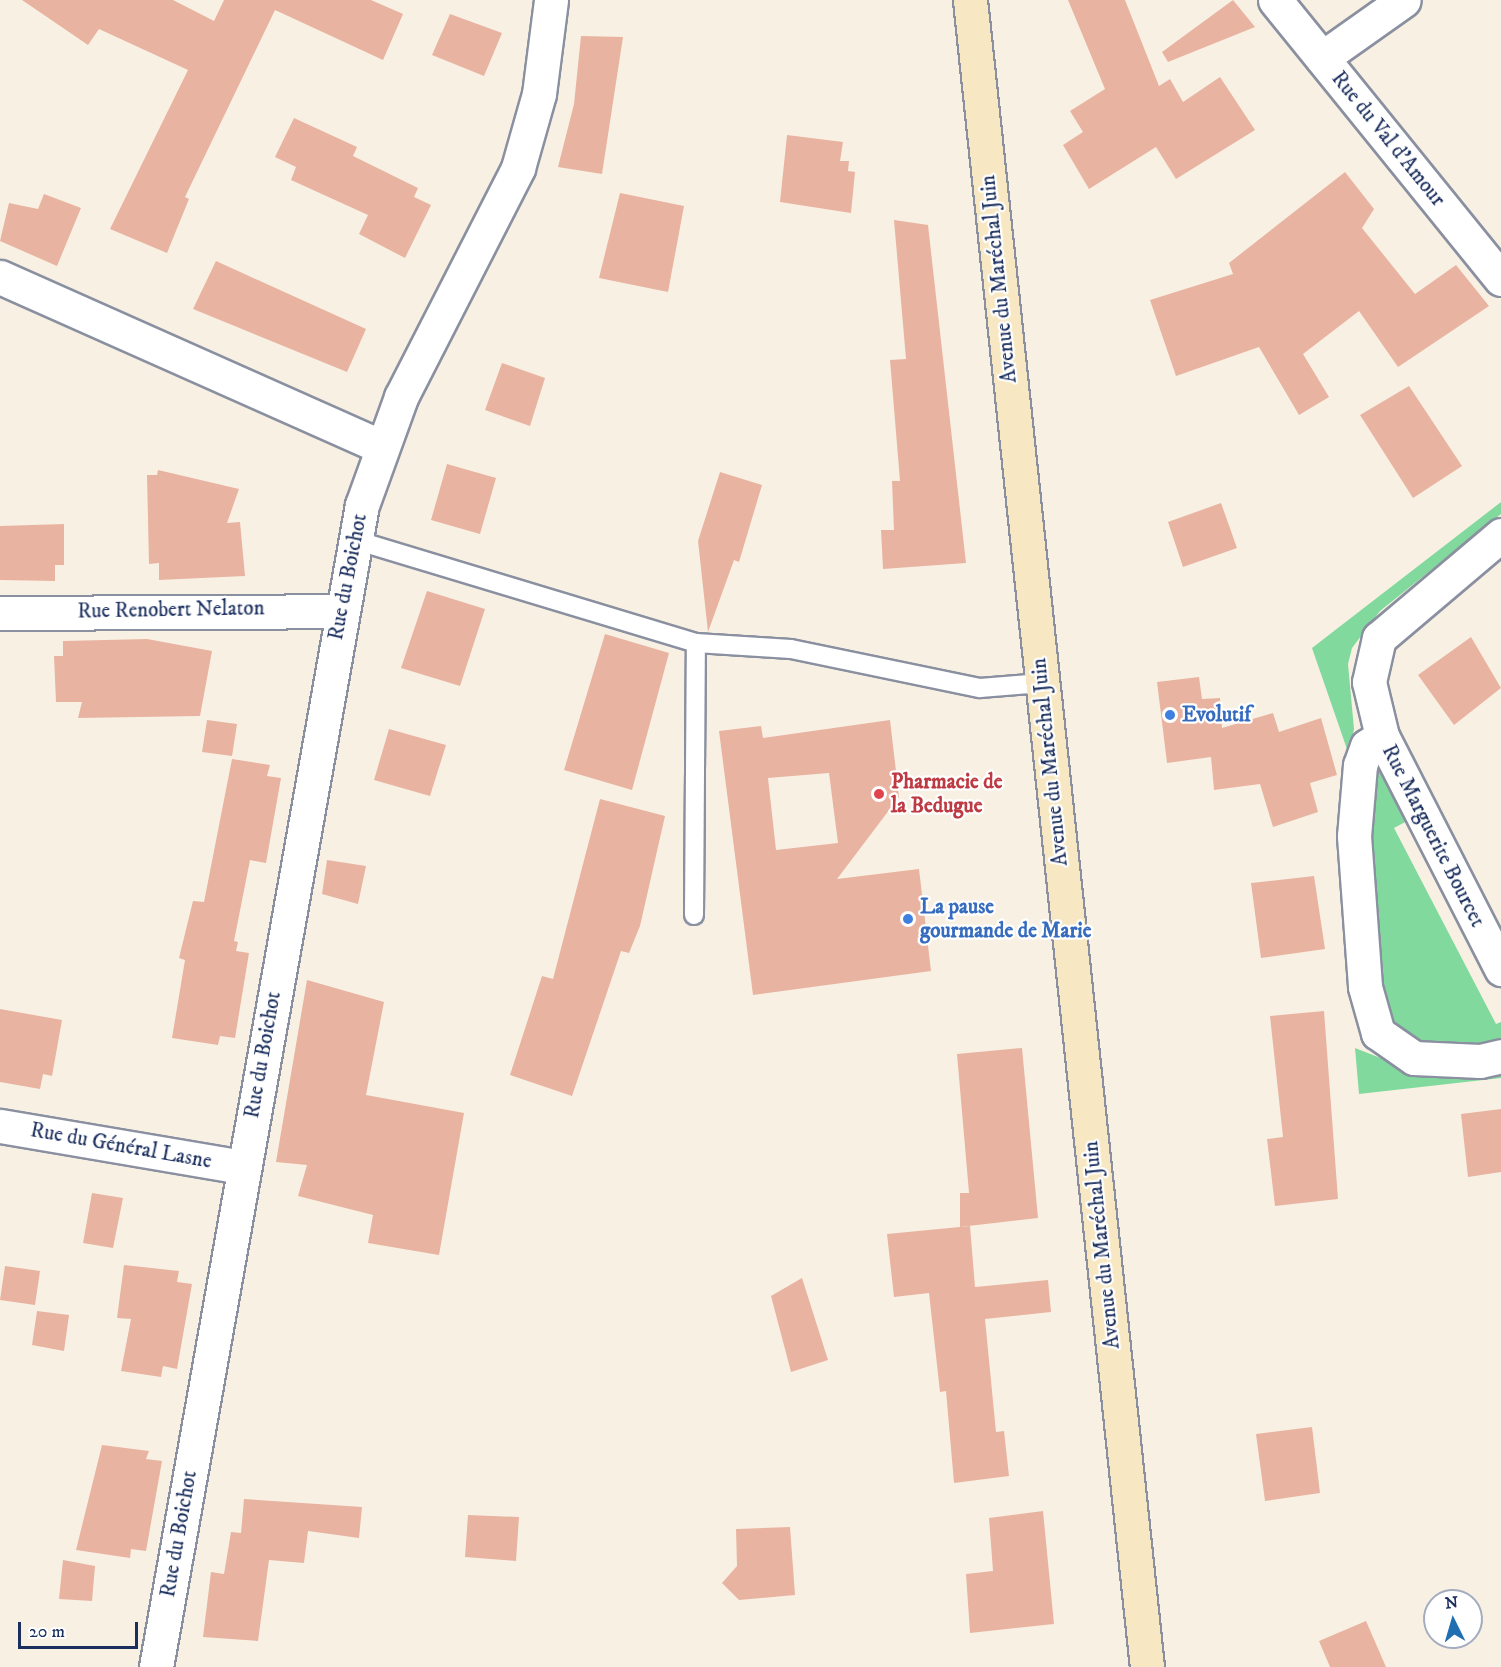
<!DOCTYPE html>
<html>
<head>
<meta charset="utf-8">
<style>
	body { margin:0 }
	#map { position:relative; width:1501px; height:1667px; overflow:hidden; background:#f8f1e3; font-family:"IM FELL DW Pica",serif }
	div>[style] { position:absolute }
	.green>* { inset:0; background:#82d99d }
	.building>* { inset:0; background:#e9b3a1 }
	.roads { filter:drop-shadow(2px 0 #8a90a0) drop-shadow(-2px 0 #8a90a0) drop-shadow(0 2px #8a90a0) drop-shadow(0 -2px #8a90a0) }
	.service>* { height:18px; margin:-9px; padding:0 9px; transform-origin:9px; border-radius:9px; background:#fff }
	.minor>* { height:33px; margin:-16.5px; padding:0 16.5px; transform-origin:16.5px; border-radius:16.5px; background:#fff }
	.tertiary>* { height:33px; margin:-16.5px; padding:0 16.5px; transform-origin:16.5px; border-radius:16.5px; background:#fff }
	.secondary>* { height:33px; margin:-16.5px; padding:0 16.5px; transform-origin:16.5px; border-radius:16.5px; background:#f7e8c3 }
	.dots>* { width:16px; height:16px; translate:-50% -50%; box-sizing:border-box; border:3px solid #fff; border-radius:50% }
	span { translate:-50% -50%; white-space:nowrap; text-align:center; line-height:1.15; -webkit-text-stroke:4.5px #fff; paint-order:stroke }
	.street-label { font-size:21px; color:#1b2f5e }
	.shop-label { font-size:21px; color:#366cbe; font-weight:700 }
	.left { translate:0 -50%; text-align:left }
	.health-label { font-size:21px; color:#be3a42; font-weight:700 }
	.north { position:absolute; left:1423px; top:1589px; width:60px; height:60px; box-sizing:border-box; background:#fff; border:2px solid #a4acbf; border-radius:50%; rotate:355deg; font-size:16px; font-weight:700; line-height:24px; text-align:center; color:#1b2f5e }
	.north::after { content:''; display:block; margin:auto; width:21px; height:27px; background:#1f6fb2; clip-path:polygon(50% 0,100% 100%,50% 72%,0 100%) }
	.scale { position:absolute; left:18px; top:1622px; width:120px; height:27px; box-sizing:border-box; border:3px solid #1b2f5e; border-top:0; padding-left:8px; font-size:18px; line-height:21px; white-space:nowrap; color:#1b2f5e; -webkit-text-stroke:4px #fff; paint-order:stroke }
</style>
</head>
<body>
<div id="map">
	<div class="green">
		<div style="clip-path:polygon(1501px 502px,1501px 514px,1380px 611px,1352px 648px,1348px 664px,1354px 729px,1349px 755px,1312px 648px)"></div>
		<div style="clip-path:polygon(1378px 764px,1409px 820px,1394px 828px,1496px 1024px,1501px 1022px,1501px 1043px,1434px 1051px,1393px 1028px,1382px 1004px,1363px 833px)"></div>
		<div style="clip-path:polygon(1355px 1048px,1411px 1070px,1501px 1065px,1501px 1078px,1359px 1094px)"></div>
	</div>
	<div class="building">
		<div style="clip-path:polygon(22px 0,173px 0,214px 21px,224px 0,371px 0,403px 14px,383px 60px,275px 10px,185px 197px,189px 199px,167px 253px,110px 229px,188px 70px,99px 29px,88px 45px)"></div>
		<div style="clip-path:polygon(1068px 0,1125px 0,1159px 86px,1170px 79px,1183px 102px,1220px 77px,1255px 130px,1176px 179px,1156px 147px,1089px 189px,1063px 145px,1083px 132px,1070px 111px,1105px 89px)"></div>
		<div style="clip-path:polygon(1233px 0,1255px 27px,1168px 62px,1162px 52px)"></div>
		<div style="clip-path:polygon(450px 14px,502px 33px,484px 76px,432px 55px)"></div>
		<div style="clip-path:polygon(581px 36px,623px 37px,602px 174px,558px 167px,574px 104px)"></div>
		<div style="clip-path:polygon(294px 118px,357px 147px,353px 156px,418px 188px,414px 197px,431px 205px,405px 258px,359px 234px,368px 215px,291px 180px,296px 167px,275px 157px)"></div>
		<div style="clip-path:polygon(787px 135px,843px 142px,840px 161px,849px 161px,848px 171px,855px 172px,851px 213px,780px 202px)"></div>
		<div style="clip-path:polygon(1345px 172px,1374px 209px,1362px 228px,1415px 294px,1456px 265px,1489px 306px,1398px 367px,1359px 311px,1303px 354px,1329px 397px,1299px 415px,1259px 347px,1176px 376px,1150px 300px,1233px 274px,1229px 263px)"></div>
		<div style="clip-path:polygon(620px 193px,684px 206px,668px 292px,599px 278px)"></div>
		<div style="clip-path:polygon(44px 194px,81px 208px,57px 266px,0 241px,9px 203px,38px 209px)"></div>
		<div style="clip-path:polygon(894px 220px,928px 225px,966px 563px,883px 569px,881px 530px,894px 530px,892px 481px,900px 481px,890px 360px,906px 359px)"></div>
		<div style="clip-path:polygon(216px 261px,366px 329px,347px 372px,193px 309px)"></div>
		<div style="clip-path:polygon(502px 363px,545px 378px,530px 426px,485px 410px)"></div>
		<div style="clip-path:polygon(1409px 386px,1462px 466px,1413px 498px,1360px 415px)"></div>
		<div style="clip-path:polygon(447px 464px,496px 478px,480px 534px,431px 520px)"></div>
		<div style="clip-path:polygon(158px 470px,239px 489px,227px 523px,240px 522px,245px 576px,159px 580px,159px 563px,149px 564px,147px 475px,157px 475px)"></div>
		<div style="clip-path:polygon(720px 472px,762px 485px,739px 562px,734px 560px,708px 632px,698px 541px)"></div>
		<div style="clip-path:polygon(1221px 503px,1237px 548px,1183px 567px,1168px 522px)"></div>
		<div style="clip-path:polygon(64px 524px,64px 565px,55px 565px,55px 581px,0 580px,0 526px)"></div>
		<div style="clip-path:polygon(427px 591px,485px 609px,460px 686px,401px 668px)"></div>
		<div style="clip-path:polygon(605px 634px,669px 653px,632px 790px,564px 770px)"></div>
		<div style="clip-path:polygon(1471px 637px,1501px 688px,1454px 725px,1418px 675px)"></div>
		<div style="clip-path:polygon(147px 639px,212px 651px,200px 716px,78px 718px,82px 702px,56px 702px,54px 656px,63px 656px,63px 641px)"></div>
		<div style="clip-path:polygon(1199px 677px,1202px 699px,1220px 698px,1222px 728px,1273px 713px,1279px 732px,1321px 718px,1337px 775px,1310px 783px,1318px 812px,1273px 827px,1260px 784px,1214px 790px,1211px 757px,1167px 763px,1157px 682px)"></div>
		<div style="clip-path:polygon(207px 720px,237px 724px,232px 756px,202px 752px)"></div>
		<div style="clip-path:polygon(evenodd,890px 720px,899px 797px,837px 879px,919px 869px,931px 971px,753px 995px,719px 731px,761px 726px,763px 738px,890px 720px,829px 773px,838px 843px,776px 850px,768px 778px,829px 773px)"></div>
		<div style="clip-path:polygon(389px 729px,446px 745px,430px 796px,374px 780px)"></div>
		<div style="clip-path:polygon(232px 759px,270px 765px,267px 776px,281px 778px,266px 863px,250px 860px,234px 941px,238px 942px,236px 951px,249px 953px,235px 1038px,220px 1036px,218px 1045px,172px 1038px,185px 960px,179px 958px,193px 901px,204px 902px)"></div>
		<div style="clip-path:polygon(600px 799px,665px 816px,640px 926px,629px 953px,621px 951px,572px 1096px,510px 1075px,542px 976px,553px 979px)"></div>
		<div style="clip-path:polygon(327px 860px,366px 866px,358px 904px,322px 894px)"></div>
		<div style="clip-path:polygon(1314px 876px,1325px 949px,1261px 958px,1251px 883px)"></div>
		<div style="clip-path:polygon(307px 980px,384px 1002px,366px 1095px,464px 1113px,439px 1255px,368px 1243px,373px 1215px,298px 1196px,307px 1165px,276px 1162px)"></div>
		<div style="clip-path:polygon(0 1009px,62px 1020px,52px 1076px,43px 1074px,40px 1089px,0 1082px)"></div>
		<div style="clip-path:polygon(1324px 1011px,1338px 1199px,1275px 1206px,1267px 1139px,1283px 1137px,1270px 1016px)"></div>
		<div style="clip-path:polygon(1022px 1048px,1038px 1218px,960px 1227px,960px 1193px,969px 1193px,957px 1054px)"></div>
		<div style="clip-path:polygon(1501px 1109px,1501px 1172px,1468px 1177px,1461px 1114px)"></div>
		<div style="clip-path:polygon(92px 1193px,123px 1198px,113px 1248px,83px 1243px)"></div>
		<div style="clip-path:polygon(970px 1226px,975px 1287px,1048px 1280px,1051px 1312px,985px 1319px,996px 1432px,1004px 1431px,1009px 1476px,954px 1483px,946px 1391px,940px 1392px,929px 1293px,894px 1297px,887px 1234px)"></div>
		<div style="clip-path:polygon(124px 1265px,179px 1271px,177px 1282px,192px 1284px,177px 1369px,163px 1366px,161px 1377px,121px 1371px,131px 1319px,117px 1318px)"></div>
		<div style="clip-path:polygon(5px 1266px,40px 1271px,35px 1305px,0 1300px)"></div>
		<div style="clip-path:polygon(802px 1278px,828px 1360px,791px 1372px,771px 1296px)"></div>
		<div style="clip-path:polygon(37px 1311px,69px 1315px,64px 1351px,32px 1345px)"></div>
		<div style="clip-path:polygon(1312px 1427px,1320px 1493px,1265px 1501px,1256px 1434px)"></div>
		<div style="clip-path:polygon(102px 1445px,149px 1451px,146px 1459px,162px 1461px,146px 1551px,131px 1549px,130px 1558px,76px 1550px)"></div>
		<div style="clip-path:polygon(244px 1499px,362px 1507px,359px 1538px,308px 1531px,304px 1563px,269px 1560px,258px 1641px,203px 1637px,211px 1572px,224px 1574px,231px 1532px,241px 1533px)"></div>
		<div style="clip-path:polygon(1043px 1511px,1054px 1624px,970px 1633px,966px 1574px,993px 1571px,989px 1518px)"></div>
		<div style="clip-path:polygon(468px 1515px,519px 1517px,516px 1561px,465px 1557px)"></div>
		<div style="clip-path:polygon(790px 1527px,795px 1595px,739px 1600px,722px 1583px,737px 1566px,736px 1529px)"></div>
		<div style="clip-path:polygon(63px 1560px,95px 1566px,92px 1601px,59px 1599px)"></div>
		<div style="clip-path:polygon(1366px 1621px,1386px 1667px,1330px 1667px,1319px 1641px)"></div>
	</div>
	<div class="roads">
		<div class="service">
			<div style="left:355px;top:540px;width:356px;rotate:16.8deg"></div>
			<div style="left:696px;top:643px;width:95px;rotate:3.6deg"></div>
			<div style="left:791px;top:649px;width:193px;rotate:11.7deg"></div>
			<div style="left:980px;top:688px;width:62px;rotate:-4.6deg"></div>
			<div style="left:694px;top:915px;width:272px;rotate:-89.6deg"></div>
		</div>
		<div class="minor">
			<div style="left:1322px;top:58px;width:100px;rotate:-35.3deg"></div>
			<div style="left:0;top:277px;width:416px;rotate:24deg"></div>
			<div style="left:1501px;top:535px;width:160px;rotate:139.8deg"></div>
			<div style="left:1379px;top:638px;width:45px;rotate:102.8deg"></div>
			<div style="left:1369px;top:682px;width:56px;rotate:76.5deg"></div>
			<div style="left:1382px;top:736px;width:262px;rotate:62.9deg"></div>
			<div style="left:0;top:613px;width:341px;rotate:-0.3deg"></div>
			<div style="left:1382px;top:736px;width:18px;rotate:146deg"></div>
			<div style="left:1367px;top:746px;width:20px;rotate:110deg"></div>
			<div style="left:1360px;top:765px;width:71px;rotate:94.8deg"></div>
			<div style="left:1354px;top:836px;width:151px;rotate:85.8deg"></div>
			<div style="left:1365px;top:987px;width:48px;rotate:74.2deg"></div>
			<div style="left:1378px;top:1033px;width:44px;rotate:34.8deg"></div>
			<div style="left:1414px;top:1058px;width:66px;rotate:2.6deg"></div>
			<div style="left:1480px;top:1061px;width:22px;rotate:-13deg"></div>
			<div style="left:0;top:1126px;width:245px;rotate:9.6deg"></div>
		</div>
		<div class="tertiary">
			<div style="left:1275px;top:0;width:359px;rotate:51deg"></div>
			<div style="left:156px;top:1667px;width:1180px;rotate:-79.95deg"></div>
			<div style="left:362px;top:505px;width:115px;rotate:-70.1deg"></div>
			<div style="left:401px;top:397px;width:257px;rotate:-62.9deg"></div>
			<div style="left:518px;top:168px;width:77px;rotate:-74.2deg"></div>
			<div style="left:539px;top:94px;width:95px;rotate:-82.7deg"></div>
		</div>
		<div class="secondary">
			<div style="left:970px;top:0;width:1676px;rotate:83.94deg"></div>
		</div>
	</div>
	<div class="dots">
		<div style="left:1170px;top:715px;background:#3f7fe0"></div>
		<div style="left:879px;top:794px;background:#e0444e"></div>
		<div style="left:908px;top:919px;background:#3f7fe0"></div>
	</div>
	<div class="street-label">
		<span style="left:1388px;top:139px;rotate:51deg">Rue du Val d'Amour</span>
		<span style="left:999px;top:279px;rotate:-96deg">Avenue du Maréchal Juin</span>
		<span style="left:348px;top:577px;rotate:-79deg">Rue du Boichot</span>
		<span style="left:171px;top:610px;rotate:-1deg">Rue Renobert Nelaton</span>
		<span style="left:1050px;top:762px;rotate:-96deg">Avenue du Maréchal Juin</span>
		<span style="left:1433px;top:836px;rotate:63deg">Rue Marguerite Bourcet</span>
		<span style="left:263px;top:1055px;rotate:-80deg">Rue du Boichot</span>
		<span style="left:121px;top:1146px;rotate:10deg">Rue du Général Lasne</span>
		<span style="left:1102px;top:1245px;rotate:-96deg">Avenue du Maréchal Juin</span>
		<span style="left:179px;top:1534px;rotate:-80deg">Rue du Boichot</span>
	</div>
	<div class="shop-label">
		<span class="left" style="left:1182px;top:715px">Evolutif</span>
		<span class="left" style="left:920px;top:919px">La pause<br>gourmande de Marie</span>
	</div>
	<div class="health-label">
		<span class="left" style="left:891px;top:794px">Pharmacie de<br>la Bedugue</span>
	</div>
	<div class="north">N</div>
	<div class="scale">20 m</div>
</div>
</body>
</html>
